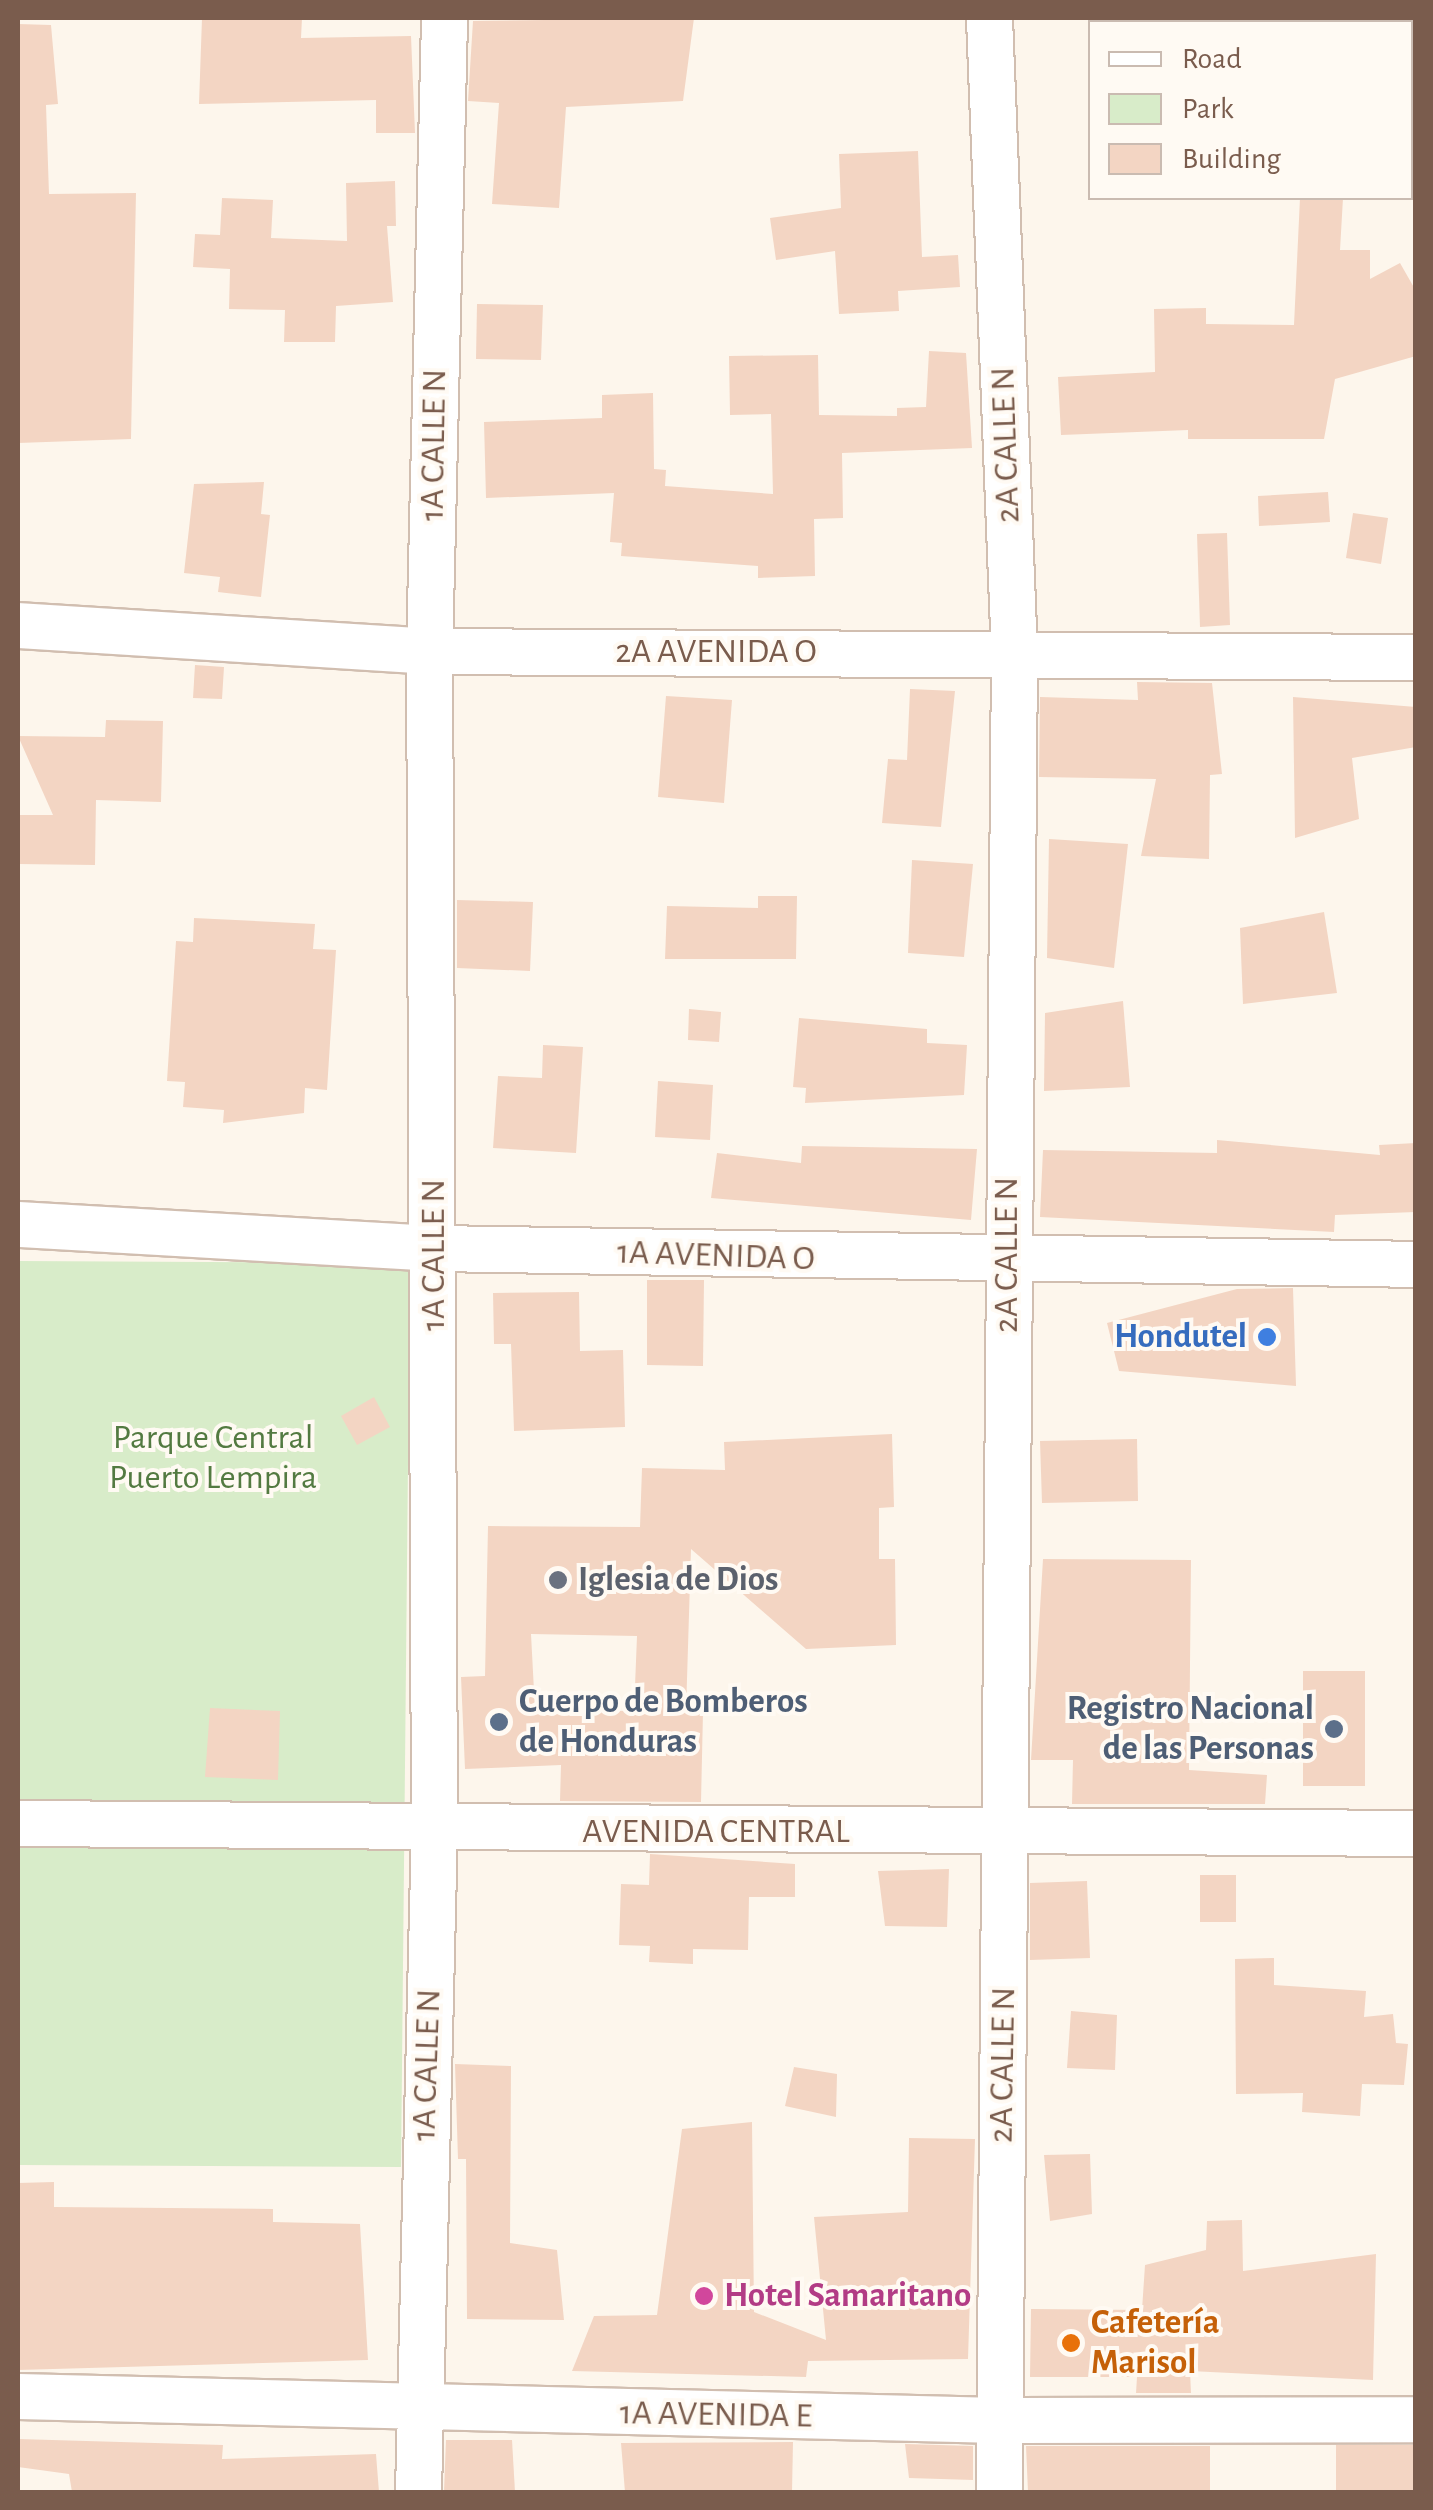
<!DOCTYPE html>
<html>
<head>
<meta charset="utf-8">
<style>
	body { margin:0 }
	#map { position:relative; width:1433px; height:2510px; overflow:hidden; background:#fdf6ec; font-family:"Alegreya Sans",sans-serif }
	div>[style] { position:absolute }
	.green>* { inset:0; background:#d8ecc9 }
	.building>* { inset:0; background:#f3d5c3 }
	.roads { filter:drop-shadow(2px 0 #d1beb0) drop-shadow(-2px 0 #d1beb0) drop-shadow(0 2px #d1beb0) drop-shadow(0 -2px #d1beb0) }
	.street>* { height:45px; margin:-22.5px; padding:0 22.5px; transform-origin:22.5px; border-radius:22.5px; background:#fff }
	.dots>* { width:28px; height:28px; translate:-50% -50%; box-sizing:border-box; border:5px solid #fffaf3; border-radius:50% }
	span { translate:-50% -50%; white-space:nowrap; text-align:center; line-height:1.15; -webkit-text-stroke:8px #fffaf3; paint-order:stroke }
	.street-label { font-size:35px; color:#7a5c4d }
	.shop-label { font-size:35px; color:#366cbe; font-weight:700 }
	.right { translate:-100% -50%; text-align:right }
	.park-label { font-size:35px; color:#537a41 }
	.worship-label { font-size:35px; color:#5b616d; font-weight:700 }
	.left { translate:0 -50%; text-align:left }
	.service-label { font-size:35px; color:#4e5e75; font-weight:700 }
	.hotel-label { font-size:35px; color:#b23c85; font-weight:700 }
	.food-label { font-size:35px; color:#c56008; font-weight:700 }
	.frame { position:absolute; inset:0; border:20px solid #7a5c4d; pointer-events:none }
	.legend { position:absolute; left:1088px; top:20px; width:325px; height:180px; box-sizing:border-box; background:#fffaf3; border:2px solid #cabbb1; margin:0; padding:12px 18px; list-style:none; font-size:30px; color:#7a5c4d }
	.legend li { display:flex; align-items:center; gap:20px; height:50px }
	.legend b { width:50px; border:2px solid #cabbb1 }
</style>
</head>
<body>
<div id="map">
	<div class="green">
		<div style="clip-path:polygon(18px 1261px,410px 1263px,401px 2167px,18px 2165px)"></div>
	</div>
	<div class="building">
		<div style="clip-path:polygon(202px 18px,302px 18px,301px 38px,411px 36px,415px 133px,376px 133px,376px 100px,199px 104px)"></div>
		<div style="clip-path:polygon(694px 18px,683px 101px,566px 107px,559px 208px,492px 204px,499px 103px,468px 101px,473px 21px)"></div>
		<div style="clip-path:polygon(18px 24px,51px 25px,58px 104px,46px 105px,49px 194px,136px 193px,131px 439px,18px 443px)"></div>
		<div style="clip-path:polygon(918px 151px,922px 257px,958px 255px,960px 287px,898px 291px,899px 311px,839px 314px,835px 251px,776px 260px,770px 218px,841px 208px,839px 154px)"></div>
		<div style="clip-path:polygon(395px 181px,396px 226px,387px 226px,393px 302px,336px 306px,335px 342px,284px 342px,285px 310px,229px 309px,230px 269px,193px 267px,195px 234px,220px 235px,222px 198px,273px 200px,271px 238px,347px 241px,346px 183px)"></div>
		<div style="clip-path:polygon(1300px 198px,1343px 198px,1340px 250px,1370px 250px,1370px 279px,1400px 263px,1416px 291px,1416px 356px,1335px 379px,1324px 439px,1188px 439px,1188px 430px,1061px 435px,1058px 377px,1155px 372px,1154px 309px,1206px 308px,1206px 324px,1294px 325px)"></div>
		<div style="clip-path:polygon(477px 304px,543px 305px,541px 360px,476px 359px)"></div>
		<div style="clip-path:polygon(929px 351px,966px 353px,972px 448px,842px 453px,843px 518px,814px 519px,815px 576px,758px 578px,758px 566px,621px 556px,622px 543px,610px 542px,614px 493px,486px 498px,484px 422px,602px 418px,602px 395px,653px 393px,654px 469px,666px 470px,665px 486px,773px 494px,771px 414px,730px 415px,729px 356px,818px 355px,819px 415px,897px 416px,897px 408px,926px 407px)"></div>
		<div style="clip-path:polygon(264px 482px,261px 514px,270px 515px,261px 597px,218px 592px,220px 577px,184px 573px,194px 484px)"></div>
		<div style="clip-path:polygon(1328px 492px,1330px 522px,1259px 526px,1258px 496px)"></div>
		<div style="clip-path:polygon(1353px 513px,1388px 518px,1381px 564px,1346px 558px)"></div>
		<div style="clip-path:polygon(1227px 533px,1230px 625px,1200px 627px,1197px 534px)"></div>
		<div style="clip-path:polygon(195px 665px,224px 667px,222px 699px,193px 698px)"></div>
		<div style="clip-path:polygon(1137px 682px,1212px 683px,1222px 774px,1210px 775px,1209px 859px,1141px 856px,1156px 779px,1039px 777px,1040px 697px,1138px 700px)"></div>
		<div style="clip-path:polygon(910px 689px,955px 691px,941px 827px,882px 823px,888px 759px,907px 760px)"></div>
		<div style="clip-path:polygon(666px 696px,732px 700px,724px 803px,658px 797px)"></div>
		<div style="clip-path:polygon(1293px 697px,1416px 707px,1416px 747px,1352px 758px,1359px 819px,1295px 838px)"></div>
		<div style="clip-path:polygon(106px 720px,163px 721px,161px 802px,96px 800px,95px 865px,18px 864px,18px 815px,53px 815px,18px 736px,105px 737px)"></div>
		<div style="clip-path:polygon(1049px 839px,1128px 844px,1114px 968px,1047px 958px)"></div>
		<div style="clip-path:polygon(912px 860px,973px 864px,964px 957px,908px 953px)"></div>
		<div style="clip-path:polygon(758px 896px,797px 896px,796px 959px,665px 959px,667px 906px,758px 908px)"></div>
		<div style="clip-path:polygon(457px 900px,533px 902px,530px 971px,457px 968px)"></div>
		<div style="clip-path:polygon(1324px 912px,1337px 993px,1243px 1004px,1240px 928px)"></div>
		<div style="clip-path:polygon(194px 918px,315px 924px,313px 949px,336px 950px,327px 1090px,305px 1088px,304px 1113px,223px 1123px,224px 1110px,183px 1107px,185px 1082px,167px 1081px,176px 941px,193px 942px)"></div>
		<div style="clip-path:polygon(1123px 1001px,1130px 1087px,1044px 1091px,1045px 1013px)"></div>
		<div style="clip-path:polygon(689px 1009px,721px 1012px,719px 1042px,688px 1040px)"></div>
		<div style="clip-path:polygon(799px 1018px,927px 1029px,927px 1043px,967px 1045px,964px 1095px,805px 1103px,806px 1088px,793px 1087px)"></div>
		<div style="clip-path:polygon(543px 1045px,583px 1047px,576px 1153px,493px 1148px,498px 1076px,542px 1078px)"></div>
		<div style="clip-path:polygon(658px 1081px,713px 1085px,710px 1140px,655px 1137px)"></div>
		<div style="clip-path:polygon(1217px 1140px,1380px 1155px,1379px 1145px,1416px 1143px,1416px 1212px,1335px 1215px,1334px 1232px,1040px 1217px,1043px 1150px,1217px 1153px)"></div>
		<div style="clip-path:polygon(802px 1146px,977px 1149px,971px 1220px,711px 1198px,717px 1153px,801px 1163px)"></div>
		<div style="clip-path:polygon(647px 1280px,704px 1280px,703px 1366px,647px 1365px)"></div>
		<div style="clip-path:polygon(1293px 1288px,1296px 1386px,1119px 1371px,1107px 1323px,1237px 1289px)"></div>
		<div style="clip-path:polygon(579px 1292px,580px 1351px,623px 1350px,625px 1427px,514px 1431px,511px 1344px,494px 1344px,493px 1293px)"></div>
		<div style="clip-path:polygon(374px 1397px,390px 1427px,357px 1445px,341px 1416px)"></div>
		<div style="clip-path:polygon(evenodd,892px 1434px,894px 1507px,879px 1508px,879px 1559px,895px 1559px,896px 1645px,806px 1649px,691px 1549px,686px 1712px,703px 1712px,701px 1802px,560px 1801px,561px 1765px,465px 1769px,461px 1677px,485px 1676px,488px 1526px,640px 1527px,642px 1468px,725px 1470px,724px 1442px,892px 1434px,531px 1634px,637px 1636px,634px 1711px,535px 1710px,531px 1634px)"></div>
		<div style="clip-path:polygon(1137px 1439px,1138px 1501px,1042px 1503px,1040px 1441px)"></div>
		<div style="clip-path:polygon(1043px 1559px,1191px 1560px,1189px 1770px,1267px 1775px,1265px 1804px,1072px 1804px,1073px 1760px,1031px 1760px)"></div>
		<div style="clip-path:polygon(1303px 1671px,1365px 1671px,1365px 1786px,1303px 1786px)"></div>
		<div style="clip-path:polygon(210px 1708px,280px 1711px,278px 1780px,205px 1777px)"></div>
		<div style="clip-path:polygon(650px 1854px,795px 1864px,795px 1897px,749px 1897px,748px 1950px,693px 1949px,693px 1964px,649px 1962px,650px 1946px,619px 1945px,621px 1884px,649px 1885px)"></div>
		<div style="clip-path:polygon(949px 1869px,947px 1927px,885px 1926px,878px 1871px)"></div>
		<div style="clip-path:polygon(1200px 1875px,1236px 1875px,1236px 1922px,1200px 1922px)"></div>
		<div style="clip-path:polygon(1087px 1881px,1090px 1958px,1030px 1960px,1030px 1883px)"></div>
		<div style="clip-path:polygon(1274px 1958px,1274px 1985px,1366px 1991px,1364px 2017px,1393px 2014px,1396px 2043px,1408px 2044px,1404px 2085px,1362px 2084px,1360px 2116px,1302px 2112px,1303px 2093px,1236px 2094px,1235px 1959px)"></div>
		<div style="clip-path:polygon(1071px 2011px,1117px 2015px,1115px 2070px,1067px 2068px)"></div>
		<div style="clip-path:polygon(455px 2064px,511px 2066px,510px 2243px,557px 2250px,564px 2320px,467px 2319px,466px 2159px,458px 2159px)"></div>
		<div style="clip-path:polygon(794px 2067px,837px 2074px,836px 2117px,785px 2106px)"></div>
		<div style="clip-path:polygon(752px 2122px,754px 2312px,826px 2340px,814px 2217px,908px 2212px,909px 2138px,975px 2139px,968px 2359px,808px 2361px,806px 2377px,572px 2371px,594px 2316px,657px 2315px,682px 2129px)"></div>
		<div style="clip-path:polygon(1090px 2154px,1092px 2214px,1050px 2221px,1044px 2155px)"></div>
		<div style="clip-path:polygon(54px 2182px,54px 2207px,273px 2209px,273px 2222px,360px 2224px,368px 2360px,18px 2370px,18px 2183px)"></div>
		<div style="clip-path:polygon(1242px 2220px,1243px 2271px,1376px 2254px,1373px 2380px,1190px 2371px,1191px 2393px,1136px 2393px,1137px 2377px,1030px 2377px,1031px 2309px,1142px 2310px,1145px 2265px,1206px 2250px,1207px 2221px)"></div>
		<div style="clip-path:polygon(18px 2439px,223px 2445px,222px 2459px,376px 2454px,379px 2492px,72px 2492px,69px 2474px,18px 2467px)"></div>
		<div style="clip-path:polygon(446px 2440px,512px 2440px,515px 2492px,444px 2492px)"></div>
		<div style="clip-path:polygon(793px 2442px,792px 2492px,625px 2492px,621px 2443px)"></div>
		<div style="clip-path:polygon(905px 2444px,973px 2446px,973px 2480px,909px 2478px)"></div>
		<div style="clip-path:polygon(1336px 2445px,1416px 2445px,1416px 2492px,1336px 2492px)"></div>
		<div style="clip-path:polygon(1026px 2446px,1210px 2446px,1210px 2492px,1028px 2492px)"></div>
	</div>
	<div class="roads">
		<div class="street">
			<div style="left:989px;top:18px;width:635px;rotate:87.75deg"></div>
			<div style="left:1014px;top:653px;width:1839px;rotate:90.47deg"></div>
			<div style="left:18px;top:625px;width:412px;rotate:3.6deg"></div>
			<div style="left:429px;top:651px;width:987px;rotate:0.35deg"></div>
			<div style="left:18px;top:1224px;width:418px;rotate:3.3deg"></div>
			<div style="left:435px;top:1248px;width:981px;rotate:0.93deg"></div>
			<div style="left:18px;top:1823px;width:1398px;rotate:0.41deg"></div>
			<div style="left:18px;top:2396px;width:981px;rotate:1.4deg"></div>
			<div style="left:999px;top:2420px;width:417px;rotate:-0.1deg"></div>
			<div style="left:418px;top:2492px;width:662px;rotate:-88.62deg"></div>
			<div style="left:434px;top:1830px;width:1179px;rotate:-90.24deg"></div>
			<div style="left:429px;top:651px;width:633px;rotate:-88.64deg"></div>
		</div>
	</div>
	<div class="dots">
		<div style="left:1267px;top:1337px;background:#3f7fe0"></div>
		<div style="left:558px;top:1580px;background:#6b7280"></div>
		<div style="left:499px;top:1722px;background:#5c6f8a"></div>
		<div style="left:1334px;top:1729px;background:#5c6f8a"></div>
		<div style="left:704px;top:2296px;background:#d1479c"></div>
		<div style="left:1071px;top:2343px;background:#e8710a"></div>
	</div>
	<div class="street-label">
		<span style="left:434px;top:445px;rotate:-89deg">1A CALLE N</span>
		<span style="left:1006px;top:445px;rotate:-92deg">2A CALLE N</span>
		<span style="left:716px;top:652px">2A AVENIDA O</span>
		<span style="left:434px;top:1255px;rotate:-90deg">1A CALLE N</span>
		<span style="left:1007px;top:1255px;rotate:-90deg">2A CALLE N</span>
		<span style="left:716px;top:1256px;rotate:2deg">1A AVENIDA O</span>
		<span style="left:716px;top:1832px">AVENIDA CENTRAL</span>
		<span style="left:427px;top:2065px;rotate:-88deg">1A CALLE N</span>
		<span style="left:1003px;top:2065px;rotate:-89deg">2A CALLE N</span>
		<span style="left:716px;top:2415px;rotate:1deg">1A AVENIDA E</span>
	</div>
	<div class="shop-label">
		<span class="right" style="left:1247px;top:1337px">Hondutel</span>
	</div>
	<div class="park-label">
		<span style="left:213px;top:1458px">Parque Central<br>Puerto Lempira</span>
	</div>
	<div class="worship-label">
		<span class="left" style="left:578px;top:1580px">Iglesia de Dios</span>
	</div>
	<div class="service-label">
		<span class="left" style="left:519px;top:1722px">Cuerpo de Bomberos<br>de Honduras</span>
		<span class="right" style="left:1314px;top:1729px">Registro Nacional<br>de las Personas</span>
	</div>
	<div class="hotel-label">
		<span class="left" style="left:724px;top:2296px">Hotel Samaritano</span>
	</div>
	<div class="food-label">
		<span class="left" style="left:1091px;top:2343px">Cafetería<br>Marisol</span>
	</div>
	<div class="frame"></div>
	<ul class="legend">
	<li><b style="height:12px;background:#fff"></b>Road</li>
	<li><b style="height:28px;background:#d8ecc9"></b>Park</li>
	<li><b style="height:28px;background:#f3d5c3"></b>Building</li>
	</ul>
</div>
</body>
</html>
